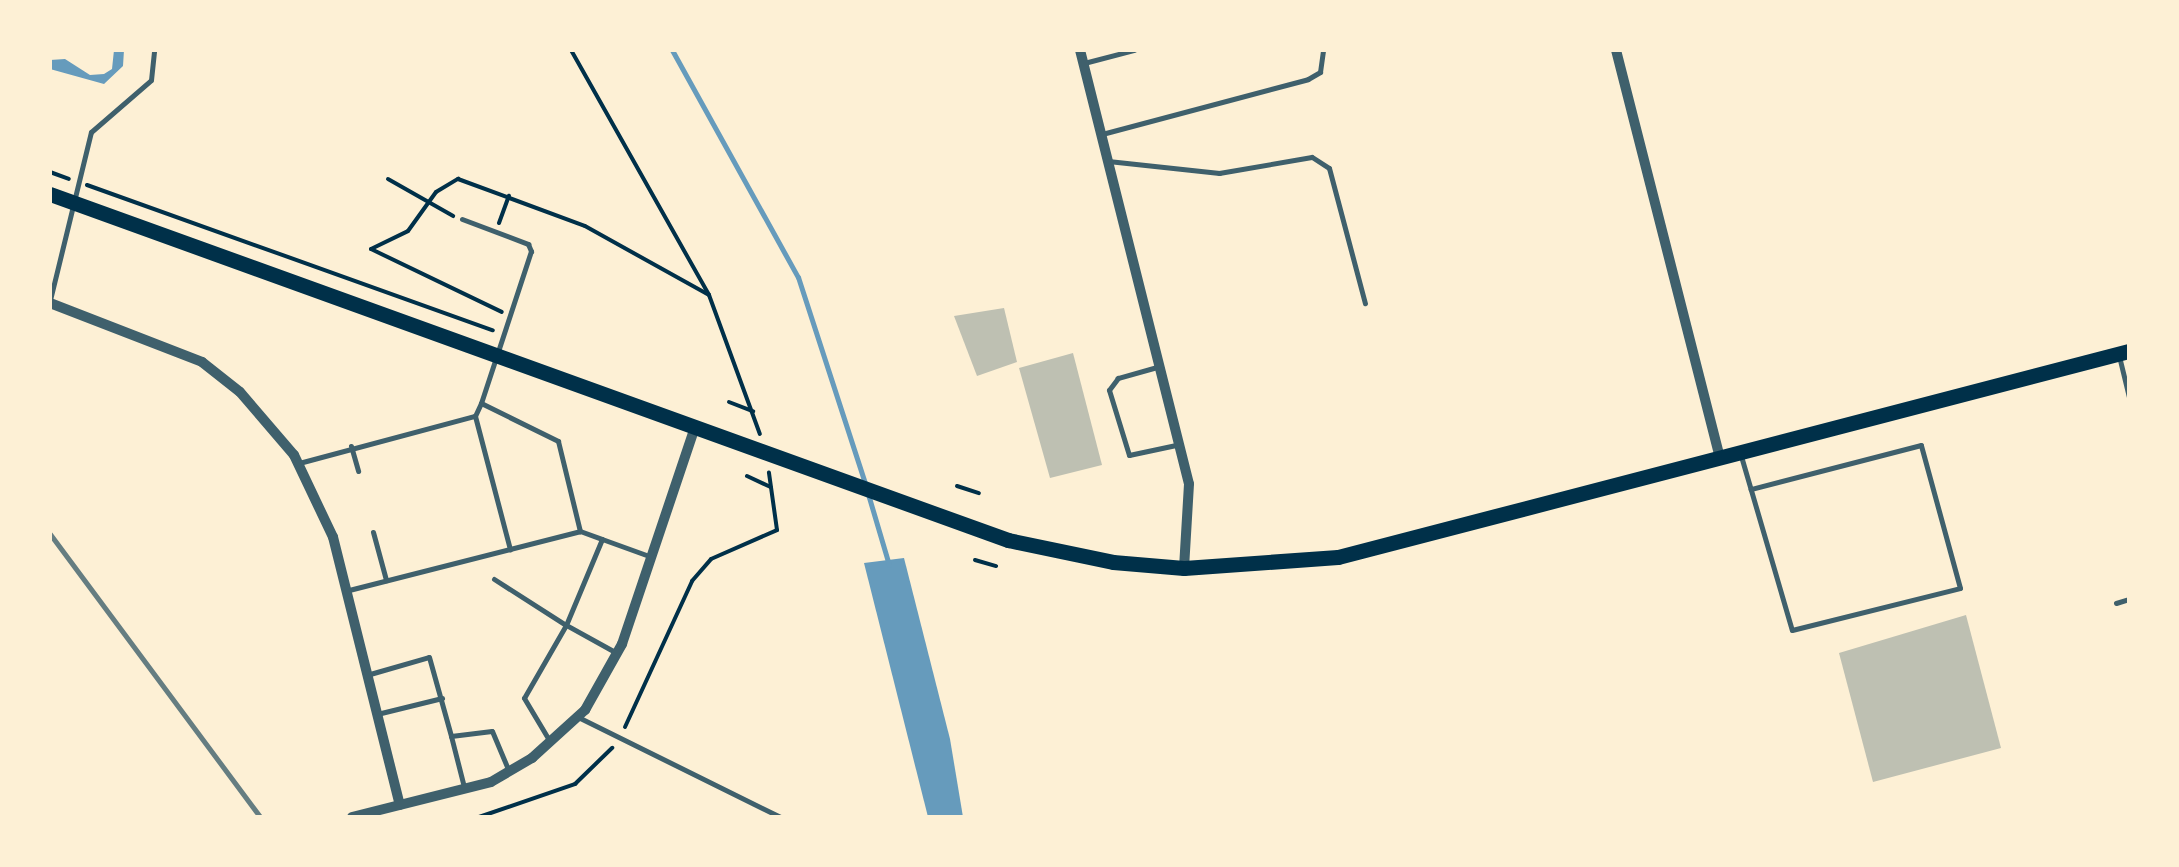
<!DOCTYPE html>
<html>
<head>
<meta charset="utf-8">
<style>
	body { margin:0 }
	#map { position:relative; width:2179px; height:867px; overflow:hidden; background:#fdf0d5; font-family:"Space Grotesk",sans-serif }
	div>[style] { position:absolute }
	.water>* { inset:0; background:#669bbc }
	.stream>* { height:5px; margin:-2.5px; padding:0 2.5px; transform-origin:2.5px; border-radius:2.5px; background:#669bbc }
	.building>* { inset:0; background:#bec0b2 }
	.path>* { height:4px; margin:-2px; padding:0 2px; transform-origin:2px; border-radius:2px; background:#003049 }
	.service>* { height:5px; margin:-2.5px; padding:0 2.5px; transform-origin:2.5px; border-radius:2.5px; background:#3f606c }
	.minor>* { height:10px; margin:-5px; padding:0 5px; transform-origin:5px; border-radius:5px; background:#3f606c }
	.secondary>* { height:15px; margin:-7.5px; padding:0 7.5px; transform-origin:7.5px; border-radius:7.5px; background:#003049 }
	.rail>* { height:5px; margin:-2.5px; padding:0 2.5px; transform-origin:2.5px; border-radius:2.5px; background:#657d81 }
	span { translate:-50% -50%; white-space:nowrap; text-align:center; line-height:1.15; -webkit-text-stroke:10px #fdf0d5; paint-order:stroke }
	.frame { position:absolute; inset:0; border:52px solid #fdf0d5; pointer-events:none }
</style>
</head>
<body>
<div id="map">
	<div class="water">
		<div style="clip-path:polygon(114px 50px,124px 50px,123px 66px,104px 84px,50px 69px,50px 60px,65px 59px,90px 75px,104px 74px,112px 69px)"></div>
		<div style="clip-path:polygon(904px 558px,950px 739px,963px 817px,928px 817px,864px 563px)"></div>
	</div>
	<div class="stream">
		<div style="left:672px;top:50px;width:260px;rotate:61deg"></div>
		<div style="left:798px;top:277px;width:217px;rotate:72deg"></div>
		<div style="left:868px;top:494px;width:74px;rotate:73.5deg"></div>
	</div>
	<div class="building">
		<div style="clip-path:polygon(1004px 308px,1017px 362px,977px 376px,954px 316px)"></div>
		<div style="clip-path:polygon(1073px 353px,1102px 465px,1050px 478px,1019px 368px)"></div>
		<div style="clip-path:polygon(1966px 615px,2001px 748px,1873px 782px,1839px 653px)"></div>
	</div>
	<div class="path">
		<div style="left:571px;top:50px;width:281px;rotate:60.6deg"></div>
		<div style="left:709px;top:295px;width:148px;rotate:69.9deg"></div>
		<div style="left:50px;top:172px;width:20px;rotate:20deg"></div>
		<div style="left:388px;top:179px;width:75px;rotate:29.6deg"></div>
		<div style="left:87px;top:185px;width:431px;rotate:19.7deg"></div>
		<div style="left:499px;top:223px;width:29px;rotate:-70deg"></div>
		<div style="left:371px;top:249px;width:41px;rotate:-25.9deg"></div>
		<div style="left:408px;top:231px;width:48px;rotate:-54.3deg"></div>
		<div style="left:436px;top:192px;width:26px;rotate:-31deg"></div>
		<div style="left:458px;top:179px;width:135px;rotate:20.3deg"></div>
		<div style="left:585px;top:226px;width:142px;rotate:29.1deg"></div>
		<div style="left:371px;top:249px;width:145px;rotate:25.7deg"></div>
		<div style="left:729px;top:402px;width:26px;rotate:21deg"></div>
		<div style="left:747px;top:476px;width:26px;rotate:25deg"></div>
		<div style="left:957px;top:486px;width:23px;rotate:18deg"></div>
		<div style="left:975px;top:560px;width:22px;rotate:16deg"></div>
		<div style="left:625px;top:727px;width:161px;rotate:-65.3deg"></div>
		<div style="left:692px;top:581px;width:29px;rotate:-49deg"></div>
		<div style="left:711px;top:559px;width:72px;rotate:-23.7deg"></div>
		<div style="left:777px;top:530px;width:58px;rotate:-98deg"></div>
		<div style="left:479px;top:817px;width:102px;rotate:-19deg"></div>
		<div style="left:575px;top:784px;width:52px;rotate:-44.2deg"></div>
	</div>
	<div class="service">
		<div style="left:1084px;top:63px;width:52px;rotate:-14.6deg"></div>
		<div style="left:1102px;top:134px;width:213px;rotate:-14.9deg"></div>
		<div style="left:1308px;top:79px;width:14px;rotate:-30deg"></div>
		<div style="left:1320px;top:72px;width:22px;rotate:-82deg"></div>
		<div style="left:1108px;top:161px;width:112px;rotate:6.2deg"></div>
		<div style="left:1219px;top:173px;width:94px;rotate:-9.8deg"></div>
		<div style="left:1312px;top:157px;width:20px;rotate:33deg"></div>
		<div style="left:1329px;top:168px;width:140px;rotate:75.1deg"></div>
		<div style="left:462px;top:219px;width:71px;rotate:20.7deg"></div>
		<div style="left:528px;top:244px;width:8px;rotate:67deg"></div>
		<div style="left:531px;top:251px;width:160px;rotate:108.2deg"></div>
		<div style="left:481px;top:403px;width:86px;rotate:26.3deg"></div>
		<div style="left:558px;top:441px;width:93px;rotate:76.3deg"></div>
		<div style="left:50px;top:300px;width:173px;rotate:-76.3deg"></div>
		<div style="left:91px;top:132px;width:79px;rotate:-40.9deg"></div>
		<div style="left:151px;top:80px;width:30px;rotate:-84deg"></div>
		<div style="left:2119px;top:356px;width:42px;rotate:76.3deg"></div>
		<div style="left:1157px;top:367px;width:41px;rotate:164.2deg"></div>
		<div style="left:1118px;top:378px;width:15px;rotate:127deg"></div>
		<div style="left:1109px;top:390px;width:68px;rotate:72.9deg"></div>
		<div style="left:1129px;top:455px;width:48px;rotate:-12deg"></div>
		<div style="left:475px;top:416px;width:138px;rotate:75.3deg"></div>
		<div style="left:351px;top:446px;width:26px;rotate:74deg"></div>
		<div style="left:1741px;top:456px;width:181px;rotate:73.7deg"></div>
		<div style="left:1792px;top:630px;width:173px;rotate:-14deg"></div>
		<div style="left:1960px;top:588px;width:148px;rotate:-105.3deg"></div>
		<div style="left:1921px;top:445px;width:176px;rotate:165.5deg"></div>
		<div style="left:299px;top:463px;width:182px;rotate:-15deg"></div>
		<div style="left:475px;top:416px;width:14px;rotate:-65deg"></div>
		<div style="left:373px;top:532px;width:50px;rotate:74.8deg"></div>
		<div style="left:494px;top:579px;width:85px;rotate:32.6deg"></div>
		<div style="left:566px;top:625px;width:84px;rotate:119.9deg"></div>
		<div style="left:524px;top:698px;width:49px;rotate:59.2deg"></div>
		<div style="left:349px;top:590px;width:238px;rotate:-14.3deg"></div>
		<div style="left:580px;top:531px;width:23px;rotate:20deg"></div>
		<div style="left:2116px;top:603px;width:14px;rotate:-17deg"></div>
		<div style="left:615px;top:652px;width:56px;rotate:-151.1deg"></div>
		<div style="left:566px;top:625px;width:93px;rotate:-67.3deg"></div>
		<div style="left:602px;top:539px;width:50px;rotate:19.9deg"></div>
		<div style="left:370px;top:674px;width:61px;rotate:-16.1deg"></div>
		<div style="left:429px;top:657px;width:82px;rotate:74.4deg"></div>
		<div style="left:451px;top:736px;width:41px;rotate:-7deg"></div>
		<div style="left:492px;top:731px;width:41px;rotate:67.2deg"></div>
		<div style="left:377px;top:714px;width:67px;rotate:-13.8deg"></div>
		<div style="left:580px;top:718px;width:223px;rotate:26.3deg"></div>
		<div style="left:451px;top:736px;width:53px;rotate:75.7deg"></div>
	</div>
	<div class="minor">
		<div style="left:1080px;top:50px;width:447px;rotate:75.9deg"></div>
		<div style="left:1189px;top:484px;width:84px;rotate:93.4deg"></div>
		<div style="left:1616px;top:50px;width:422px;rotate:75.7deg"></div>
		<div style="left:50px;top:303px;width:163px;rotate:21.2deg"></div>
		<div style="left:202px;top:362px;width:48px;rotate:38.3deg"></div>
		<div style="left:240px;top:392px;width:83px;rotate:49.4deg"></div>
		<div style="left:294px;top:455px;width:91px;rotate:64.6deg"></div>
		<div style="left:333px;top:537px;width:276px;rotate:76deg"></div>
		<div style="left:352px;top:817px;width:143px;rotate:-14.1deg"></div>
		<div style="left:491px;top:782px;width:48px;rotate:-30.3deg"></div>
		<div style="left:532px;top:758px;width:72px;rotate:-42.2deg"></div>
		<div style="left:585px;top:710px;width:76px;rotate:-60.7deg"></div>
		<div style="left:622px;top:644px;width:229px;rotate:-71.4deg"></div>
	</div>
	<div class="secondary">
		<div style="left:50px;top:194px;width:1019px;rotate:19.86deg"></div>
		<div style="left:1008px;top:540px;width:107px;rotate:11.8deg"></div>
		<div style="left:1113px;top:562px;width:71px;rotate:4.8deg"></div>
		<div style="left:1184px;top:568px;width:154px;rotate:-4.1deg"></div>
		<div style="left:1338px;top:557px;width:817px;rotate:-14.6deg"></div>
	</div>
	<div class="rail">
		<div style="left:50px;top:534px;width:352px;rotate:53.4deg"></div>
	</div>
	<div class="frame"></div>
</div>
</body>
</html>
